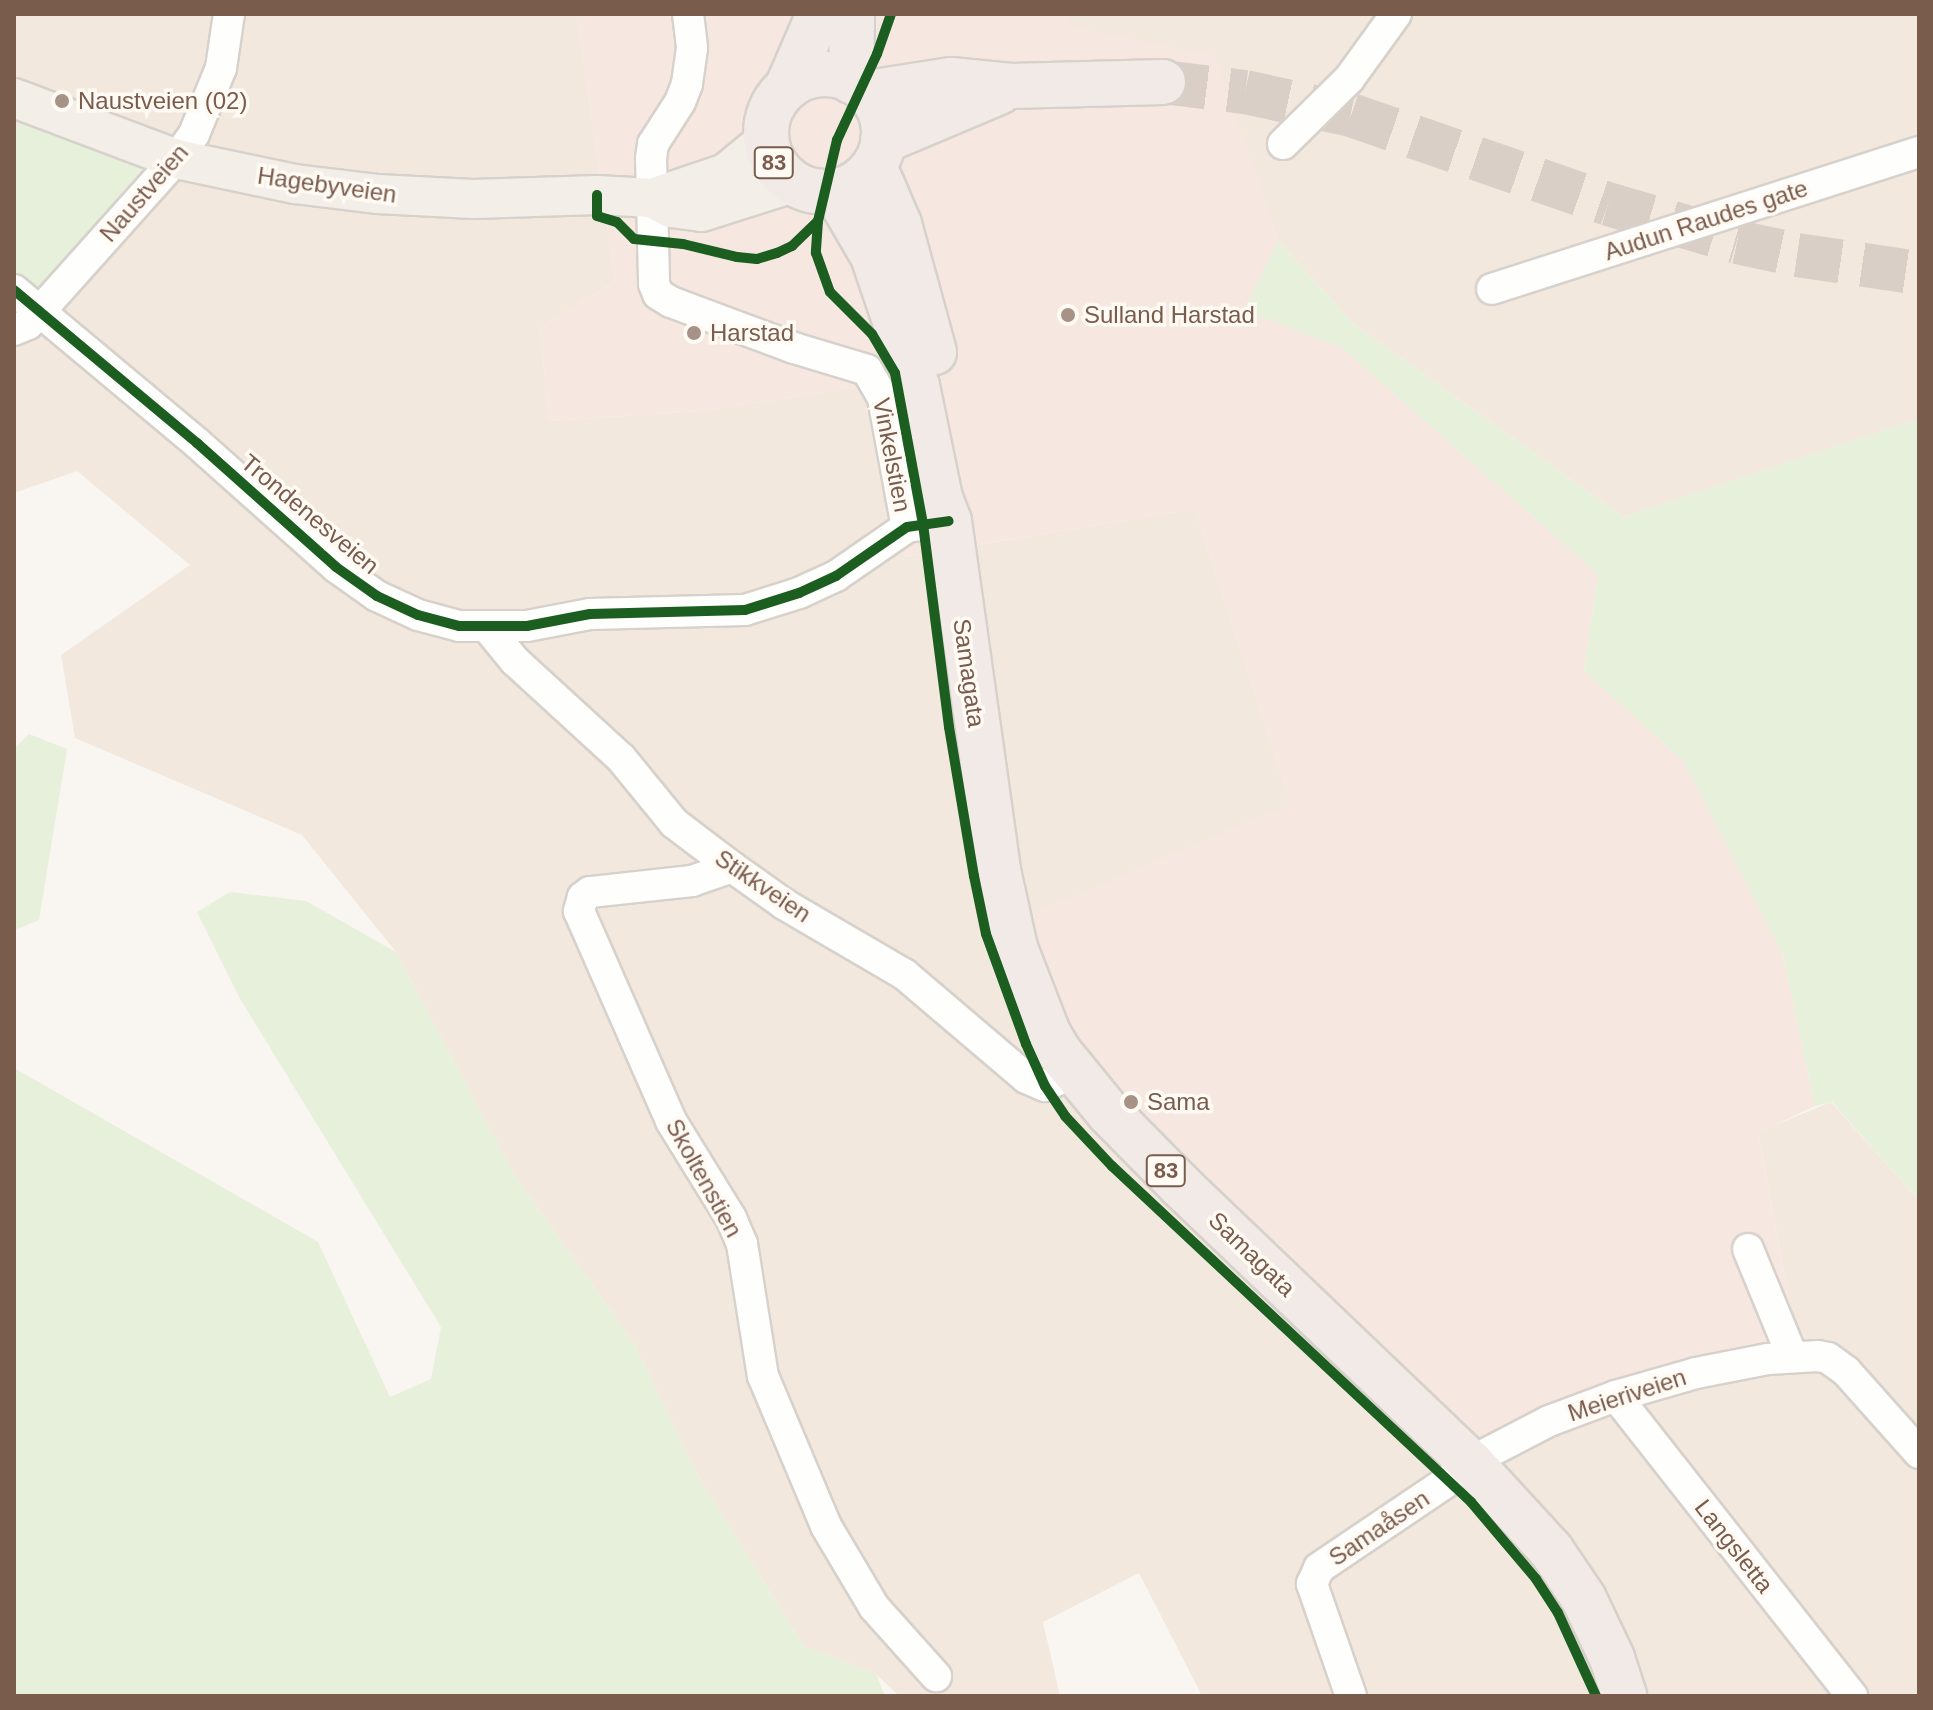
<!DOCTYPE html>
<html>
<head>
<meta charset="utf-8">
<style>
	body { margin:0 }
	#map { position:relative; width:1933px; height:1710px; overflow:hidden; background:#f9f5f0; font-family:Helvetica,sans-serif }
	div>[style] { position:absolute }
	.residential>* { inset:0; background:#f2e8de }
	.commercial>* { inset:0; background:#f6e8e1 }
	.green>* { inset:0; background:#e7f0db }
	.highway-tunnel>* { height:44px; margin-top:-22px; transform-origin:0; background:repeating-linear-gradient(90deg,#d9cfc7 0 44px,transparent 0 66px) }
	.roads { filter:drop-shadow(2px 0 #d7d1cb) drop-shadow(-2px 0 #d7d1cb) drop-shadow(0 2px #d7d1cb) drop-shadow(0 -2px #d7d1cb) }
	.minor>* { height:30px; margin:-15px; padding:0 15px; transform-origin:15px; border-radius:15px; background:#fefefd }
	.major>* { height:38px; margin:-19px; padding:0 19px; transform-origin:19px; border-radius:19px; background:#f3eee8 }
	.highway>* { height:44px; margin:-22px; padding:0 22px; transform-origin:22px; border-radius:22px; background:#f2eae7 }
	.highway>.ring { margin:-22px; padding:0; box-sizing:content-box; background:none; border:44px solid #f2eae7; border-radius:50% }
	.cycleway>* { height:10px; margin:-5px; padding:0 5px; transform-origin:5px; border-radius:5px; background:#1b5e20 }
	.dots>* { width:22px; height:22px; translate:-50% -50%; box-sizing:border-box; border:4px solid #fffaf3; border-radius:50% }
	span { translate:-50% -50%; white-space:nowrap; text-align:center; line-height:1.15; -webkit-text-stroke:7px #fffaf3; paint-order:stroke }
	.shield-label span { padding:2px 6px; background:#fffaf3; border:2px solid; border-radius:6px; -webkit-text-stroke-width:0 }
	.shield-label { font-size:22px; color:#7a5c4d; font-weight:700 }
	.poi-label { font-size:24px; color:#7a5c4d }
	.left { translate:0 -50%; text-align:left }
	.street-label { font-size:24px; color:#7a5c4d }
	.frame { position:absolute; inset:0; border:16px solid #7a5c4d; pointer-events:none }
</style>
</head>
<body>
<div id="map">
	<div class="residential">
		<div style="clip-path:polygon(14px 14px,577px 14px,615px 281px,540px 328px,549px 421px,702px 411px,877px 384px,904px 557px,1195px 509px,1291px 805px,1006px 926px,1607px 1407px,1798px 1347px,1758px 1132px,1831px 1102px,1919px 1200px,1919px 1696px,1202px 1696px,1139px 1573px,1043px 1622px,1060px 1696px,899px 1696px,876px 1674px,804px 1646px,698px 1476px,635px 1345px,513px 1173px,396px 952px,302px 835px,75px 738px,61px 655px,190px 565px,77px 471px,14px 493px)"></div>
		<div style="clip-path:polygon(1069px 14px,1919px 14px,1919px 419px,1624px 517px,1354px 324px,1278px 241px,1214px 56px,1069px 27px)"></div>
	</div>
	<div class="commercial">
		<div style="clip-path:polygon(577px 14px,1069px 14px,1070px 27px,1215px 56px,1278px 241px,1245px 310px,1342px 348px,1598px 574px,1584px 671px,1684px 762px,1783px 955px,1815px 1106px,1758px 1133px,1798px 1347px,1607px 1407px,1463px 1478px,1044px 1057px,1005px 926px,1291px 805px,1195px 509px,903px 557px,877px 384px,702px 411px,549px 421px,540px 328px,615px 281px)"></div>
	</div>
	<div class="green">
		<div style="clip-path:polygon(24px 119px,146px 166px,149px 175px,42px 290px,33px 290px,14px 276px,14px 133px)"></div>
		<div style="clip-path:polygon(1278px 241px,1354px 324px,1624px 517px,1919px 419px,1919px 1200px,1832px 1102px,1815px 1106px,1783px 955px,1684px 762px,1584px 671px,1598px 574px,1342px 348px,1244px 310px)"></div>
		<div style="clip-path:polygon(29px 734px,67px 749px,39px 920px,14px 930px,14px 749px)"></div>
		<div style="clip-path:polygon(230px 892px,306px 901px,396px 952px,513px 1173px,635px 1345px,698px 1476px,804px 1646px,876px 1674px,885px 1696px,14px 1696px,14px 1068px,318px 1242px,390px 1397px,431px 1379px,441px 1327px,239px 997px,197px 912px)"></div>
	</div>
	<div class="highway-tunnel">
		<div style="left:1163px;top:82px;width:83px;rotate:7deg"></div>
		<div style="left:1245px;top:92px;width:108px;rotate:12.2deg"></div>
		<div style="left:1351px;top:115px;width:272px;rotate:19.1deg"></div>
		<div style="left:1608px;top:204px;width:134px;rotate:16.4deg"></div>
		<div style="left:1737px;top:242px;width:61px;rotate:12.2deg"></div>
		<div style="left:1797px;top:255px;width:123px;rotate:8.4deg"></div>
	</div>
	<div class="roads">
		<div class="minor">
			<div style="left:688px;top:14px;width:34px;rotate:83deg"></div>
			<div style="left:692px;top:48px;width:36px;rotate:98deg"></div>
			<div style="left:687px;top:84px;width:19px;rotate:111deg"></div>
			<div style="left:680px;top:102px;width:50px;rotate:122.7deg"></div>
			<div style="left:653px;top:144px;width:14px;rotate:98deg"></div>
			<div style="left:651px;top:158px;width:126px;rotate:88.6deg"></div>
			<div style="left:654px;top:284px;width:11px;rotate:68deg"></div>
			<div style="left:658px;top:294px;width:15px;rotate:32deg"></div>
			<div style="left:671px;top:302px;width:131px;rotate:20.5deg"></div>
			<div style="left:794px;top:348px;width:76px;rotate:16.8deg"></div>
			<div style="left:867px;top:370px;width:32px;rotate:60deg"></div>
			<div style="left:883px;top:398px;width:131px;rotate:79.5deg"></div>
			<div style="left:1283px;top:144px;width:93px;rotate:-44.6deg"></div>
			<div style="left:1349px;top:79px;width:80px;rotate:-54.1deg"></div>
			<div style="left:1492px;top:289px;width:448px;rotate:-17.8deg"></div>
			<div style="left:14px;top:290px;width:239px;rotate:39.9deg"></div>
			<div style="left:197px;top:443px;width:186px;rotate:41.7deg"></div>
			<div style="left:336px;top:567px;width:50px;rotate:35.3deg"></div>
			<div style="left:377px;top:596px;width:45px;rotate:24.9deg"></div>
			<div style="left:418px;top:615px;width:42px;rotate:15deg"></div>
			<div style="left:459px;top:626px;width:68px"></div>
			<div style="left:527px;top:626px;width:64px;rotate:-10.8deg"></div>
			<div style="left:590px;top:614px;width:155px;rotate:-1.5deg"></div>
			<div style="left:745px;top:610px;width:57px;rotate:-17.5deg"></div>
			<div style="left:799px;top:593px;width:41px;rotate:-24.7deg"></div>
			<div style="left:836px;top:576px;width:86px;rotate:-34.6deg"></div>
			<div style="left:907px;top:527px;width:42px;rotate:-8.1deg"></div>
			<div style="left:14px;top:330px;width:15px;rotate:-23deg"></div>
			<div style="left:28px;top:324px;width:19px;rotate:-47deg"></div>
			<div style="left:41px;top:310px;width:203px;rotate:-48.2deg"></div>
			<div style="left:176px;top:159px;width:31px;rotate:-54deg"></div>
			<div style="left:194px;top:134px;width:71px;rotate:-67.8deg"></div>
			<div style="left:221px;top:68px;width:55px;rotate:-81.6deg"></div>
			<div style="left:487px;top:627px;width:44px;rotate:50.5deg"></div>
			<div style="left:515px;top:661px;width:144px;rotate:42.5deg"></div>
			<div style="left:621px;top:758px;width:84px;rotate:50.8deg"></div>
			<div style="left:674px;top:823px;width:73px;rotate:37.2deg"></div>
			<div style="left:732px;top:867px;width:64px;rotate:35.4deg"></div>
			<div style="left:784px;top:904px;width:139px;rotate:30.3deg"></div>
			<div style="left:904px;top:974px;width:160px;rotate:40.4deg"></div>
			<div style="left:1026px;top:1078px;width:21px;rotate:23deg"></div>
			<div style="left:1045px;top:1086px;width:33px;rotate:-25deg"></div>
			<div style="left:732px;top:867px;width:42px;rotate:160.7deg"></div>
			<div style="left:692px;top:881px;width:103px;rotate:173.8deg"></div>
			<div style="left:590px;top:892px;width:9px;rotate:144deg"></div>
			<div style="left:583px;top:897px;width:15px;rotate:106deg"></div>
			<div style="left:579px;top:911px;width:229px;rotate:66.3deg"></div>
			<div style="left:671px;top:1121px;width:114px;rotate:58.3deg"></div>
			<div style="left:731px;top:1218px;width:28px;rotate:67deg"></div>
			<div style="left:742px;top:1244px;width:134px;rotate:81deg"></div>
			<div style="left:763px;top:1376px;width:163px;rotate:67.2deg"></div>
			<div style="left:826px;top:1526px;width:94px;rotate:59.3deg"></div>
			<div style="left:874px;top:1607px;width:93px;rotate:48.1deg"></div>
			<div style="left:1748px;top:1249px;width:116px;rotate:67.6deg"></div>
			<div style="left:1616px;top:1396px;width:382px;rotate:51.8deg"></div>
			<div style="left:1351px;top:1696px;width:119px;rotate:-109.2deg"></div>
			<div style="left:1312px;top:1584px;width:17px;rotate:-66deg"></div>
			<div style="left:1319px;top:1568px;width:156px;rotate:-34deg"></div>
			<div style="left:1448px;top:1481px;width:29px;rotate:-41deg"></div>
			<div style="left:1470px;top:1462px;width:89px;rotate:-27.4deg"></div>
			<div style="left:1549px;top:1421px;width:72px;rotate:-20.5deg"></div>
			<div style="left:1616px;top:1396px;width:83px;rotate:-16deg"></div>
			<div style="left:1696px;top:1373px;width:73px;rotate:-11deg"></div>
			<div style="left:1768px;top:1359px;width:50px;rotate:-3.4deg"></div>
			<div style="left:1818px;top:1356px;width:10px;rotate:11deg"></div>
			<div style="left:1828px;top:1358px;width:22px;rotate:36deg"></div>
			<div style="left:1846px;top:1371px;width:110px;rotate:48.3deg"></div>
		</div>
		<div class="major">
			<div style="left:14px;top:98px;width:173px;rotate:20.6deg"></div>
			<div style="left:176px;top:159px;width:122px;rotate:11.9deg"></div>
			<div style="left:295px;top:184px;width:84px;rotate:6.9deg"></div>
			<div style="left:378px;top:194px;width:95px;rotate:3deg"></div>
			<div style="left:473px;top:199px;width:124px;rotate:-1.8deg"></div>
			<div style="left:597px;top:195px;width:55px;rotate:3.1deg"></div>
			<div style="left:652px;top:198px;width:21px;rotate:28deg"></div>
			<div style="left:671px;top:208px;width:31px;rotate:7deg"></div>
			<div style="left:702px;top:212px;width:96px;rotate:-17.7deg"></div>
			<div style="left:652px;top:198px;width:78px;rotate:-18.7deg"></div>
			<div style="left:726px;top:173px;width:52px;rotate:-39.5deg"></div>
		</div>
		<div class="highway">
			<div class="ring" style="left:766px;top:74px;width:74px;height:74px"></div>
			<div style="left:851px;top:81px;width:67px;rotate:-89.1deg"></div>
			<div style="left:787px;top:88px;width:81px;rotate:-66.6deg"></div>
			<div style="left:868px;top:93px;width:84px;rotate:-8.9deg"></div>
			<div style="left:951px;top:80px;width:60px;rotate:5.7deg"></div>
			<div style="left:1011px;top:86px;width:152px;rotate:-1.5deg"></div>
			<div style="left:883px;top:141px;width:126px;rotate:-22.9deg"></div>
			<div style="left:874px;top:166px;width:63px;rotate:66.7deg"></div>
			<div style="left:899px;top:224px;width:133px;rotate:74.7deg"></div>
			<div style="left:835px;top:191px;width:75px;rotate:59.7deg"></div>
			<div style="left:873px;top:256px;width:137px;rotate:71.3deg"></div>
			<div style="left:917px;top:386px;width:114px;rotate:78.4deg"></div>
			<div style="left:940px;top:498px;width:25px;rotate:69deg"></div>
			<div style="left:949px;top:521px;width:358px;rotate:82deg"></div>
			<div style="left:999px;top:875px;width:75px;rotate:77.6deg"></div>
			<div style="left:1015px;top:948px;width:91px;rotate:68.8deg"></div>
			<div style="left:1048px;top:1033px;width:22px;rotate:60deg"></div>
			<div style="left:1059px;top:1052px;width:79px;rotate:50.7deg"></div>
			<div style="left:1109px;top:1113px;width:103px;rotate:45.4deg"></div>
			<div style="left:1181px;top:1186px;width:400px;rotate:43.7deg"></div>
			<div style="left:1470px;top:1462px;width:120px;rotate:47.4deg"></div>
			<div style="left:1551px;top:1550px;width:59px;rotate:56deg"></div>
			<div style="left:1584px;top:1599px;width:65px;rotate:64.6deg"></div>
			<div style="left:1612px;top:1658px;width:40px;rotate:72deg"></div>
		</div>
	</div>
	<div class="cycleway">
		<div style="left:891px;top:14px;width:42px;rotate:109.3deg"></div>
		<div style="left:877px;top:54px;width:95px;rotate:114.9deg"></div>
		<div style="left:837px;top:140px;width:83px;rotate:103.2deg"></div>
		<div style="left:818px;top:221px;width:32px;rotate:94deg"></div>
		<div style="left:816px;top:253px;width:41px;rotate:70.3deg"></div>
		<div style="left:830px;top:292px;width:59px;rotate:45deg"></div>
		<div style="left:872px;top:334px;width:45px;rotate:59.5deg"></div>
		<div style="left:895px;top:373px;width:154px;rotate:79.5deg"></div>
		<div style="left:923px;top:524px;width:205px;rotate:82.7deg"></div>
		<div style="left:949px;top:727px;width:151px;rotate:80.5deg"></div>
		<div style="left:974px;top:876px;width:59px;rotate:78.3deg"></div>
		<div style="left:986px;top:934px;width:117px;rotate:70deg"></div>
		<div style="left:1026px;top:1044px;width:46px;rotate:65.7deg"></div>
		<div style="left:1045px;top:1086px;width:36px;rotate:56deg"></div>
		<div style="left:1065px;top:1116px;width:69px;rotate:46.8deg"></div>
		<div style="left:1112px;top:1166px;width:492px;rotate:43.1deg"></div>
		<div style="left:1471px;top:1502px;width:101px;rotate:49.8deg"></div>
		<div style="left:1536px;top:1579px;width:40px;rotate:57.1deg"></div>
		<div style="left:1558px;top:1613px;width:91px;rotate:65.4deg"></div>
		<div style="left:597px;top:195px;width:21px;rotate:90deg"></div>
		<div style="left:597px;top:216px;width:21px;rotate:17deg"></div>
		<div style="left:617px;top:222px;width:24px;rotate:45deg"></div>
		<div style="left:634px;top:239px;width:49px;rotate:5.8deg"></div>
		<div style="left:683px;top:244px;width:56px;rotate:13.5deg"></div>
		<div style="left:737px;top:257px;width:20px;rotate:6deg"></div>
		<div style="left:757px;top:259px;width:21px;rotate:-17deg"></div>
		<div style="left:777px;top:253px;width:17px;rotate:-25deg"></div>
		<div style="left:792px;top:246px;width:36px;rotate:-44deg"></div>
		<div style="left:14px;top:290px;width:239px;rotate:39.9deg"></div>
		<div style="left:197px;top:443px;width:186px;rotate:41.7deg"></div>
		<div style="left:336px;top:567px;width:50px;rotate:35.3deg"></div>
		<div style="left:377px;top:596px;width:45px;rotate:24.9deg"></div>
		<div style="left:418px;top:615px;width:42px;rotate:15deg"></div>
		<div style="left:459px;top:626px;width:68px"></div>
		<div style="left:527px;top:626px;width:64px;rotate:-10.8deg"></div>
		<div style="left:590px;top:614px;width:155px;rotate:-1.5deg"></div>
		<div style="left:745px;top:610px;width:57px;rotate:-17.5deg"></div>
		<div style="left:799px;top:593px;width:41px;rotate:-24.7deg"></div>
		<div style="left:836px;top:576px;width:86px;rotate:-34.6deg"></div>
		<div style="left:907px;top:527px;width:42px;rotate:-8.1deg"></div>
	</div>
	<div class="dots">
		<div style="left:62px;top:101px;background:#a69286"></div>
		<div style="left:1068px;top:315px;background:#a69286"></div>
		<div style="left:694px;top:333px;background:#a69286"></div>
		<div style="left:1131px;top:1102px;background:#a69286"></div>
	</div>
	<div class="shield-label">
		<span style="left:774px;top:163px">83</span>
		<span style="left:1166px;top:1171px">83</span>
	</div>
	<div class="poi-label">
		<span class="left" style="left:78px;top:101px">Naustveien (02)</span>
		<span class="left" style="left:1084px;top:315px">Sulland Harstad</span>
		<span class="left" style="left:710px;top:333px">Harstad</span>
		<span class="left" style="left:1147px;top:1102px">Sama</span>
	</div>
	<div class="street-label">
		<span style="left:327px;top:185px;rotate:8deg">Hagebyveien</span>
		<span style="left:144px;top:193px;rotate:-49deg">Naustveien</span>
		<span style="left:1706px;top:220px;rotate:-18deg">Audun Raudes gate</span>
		<span style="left:892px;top:455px;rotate:79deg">Vinkelstien</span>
		<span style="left:310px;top:514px;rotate:40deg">Trondenesveien</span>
		<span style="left:969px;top:673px;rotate:82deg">Samagata</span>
		<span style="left:763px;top:886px;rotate:34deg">Stikkveien</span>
		<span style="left:704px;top:1178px;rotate:61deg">Skoltenstien</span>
		<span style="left:1252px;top:1254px;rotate:44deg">Samagata</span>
		<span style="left:1627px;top:1395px;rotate:-18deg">Meieriveien</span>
		<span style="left:1379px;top:1528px;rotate:-34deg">Samaåsen</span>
		<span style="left:1734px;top:1546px;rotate:52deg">Langsletta</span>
	</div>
	<div class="frame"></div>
</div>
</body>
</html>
